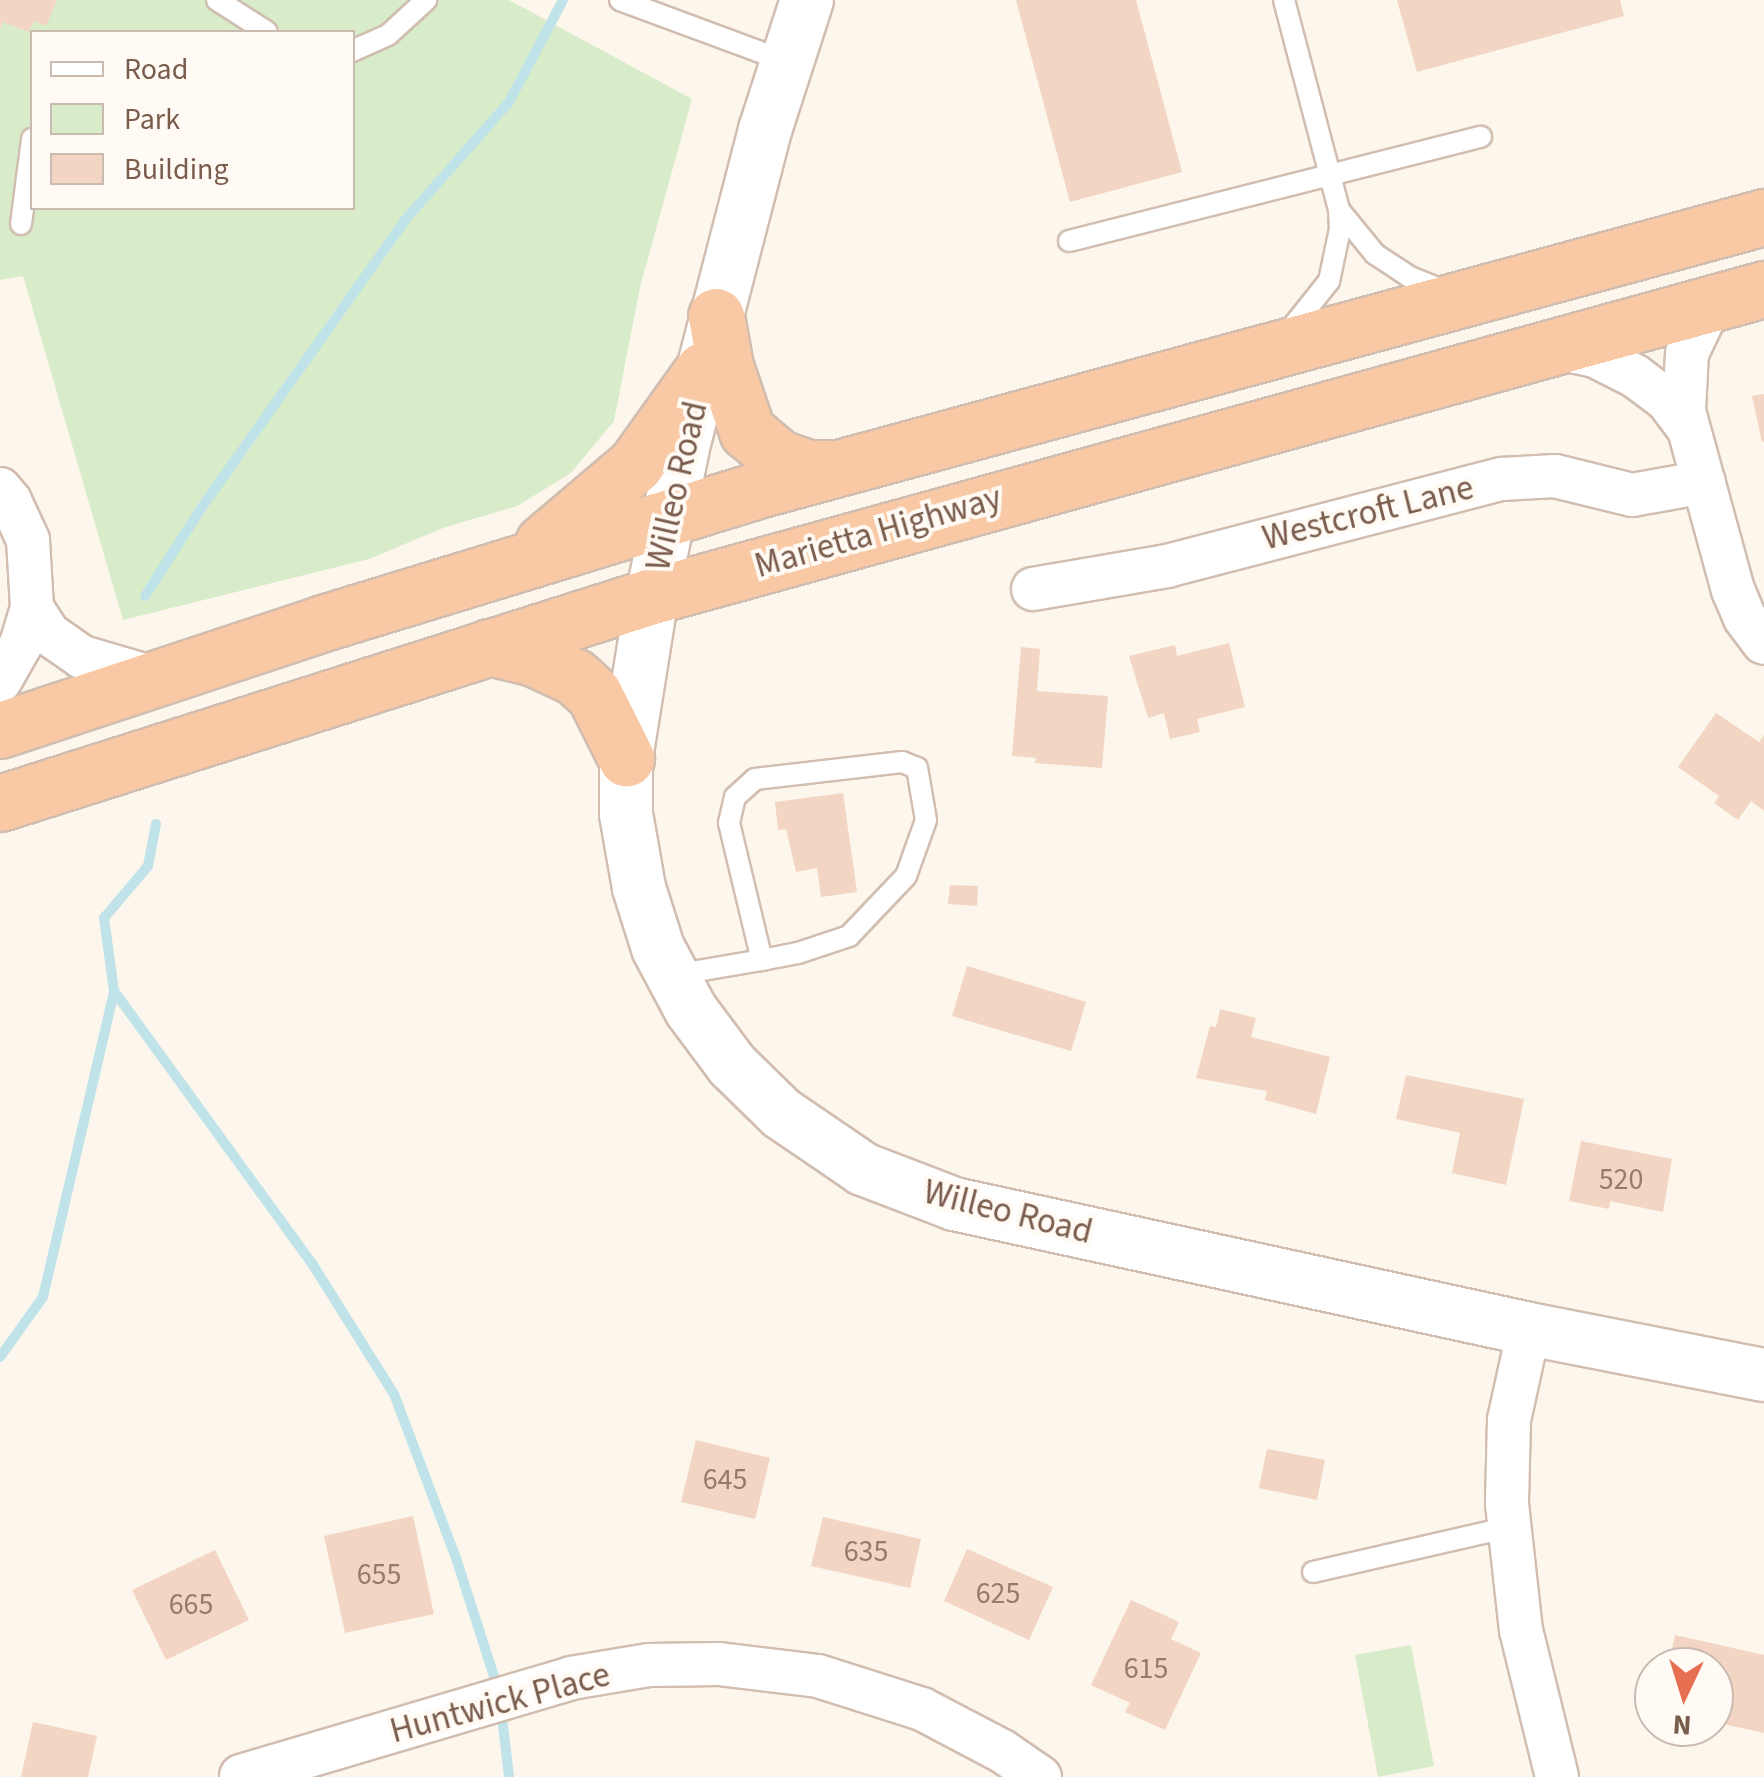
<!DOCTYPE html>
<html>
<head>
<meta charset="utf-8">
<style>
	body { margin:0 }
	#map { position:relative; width:1764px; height:1777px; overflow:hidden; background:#fdf6ec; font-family:"Source Sans 3",sans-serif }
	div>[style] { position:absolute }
	.green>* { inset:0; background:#d8ecc9 }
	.stream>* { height:10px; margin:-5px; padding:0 5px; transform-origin:5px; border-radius:5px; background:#bfe3e8 }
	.building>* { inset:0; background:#f3d5c3 }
	.roads { filter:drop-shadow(2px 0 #d1beb0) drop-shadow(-2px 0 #d1beb0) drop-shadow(0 2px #d1beb0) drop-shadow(0 -2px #d1beb0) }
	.service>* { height:20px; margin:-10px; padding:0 10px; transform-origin:10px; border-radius:10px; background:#fff }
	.minor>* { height:42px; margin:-21px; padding:0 21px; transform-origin:21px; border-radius:21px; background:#fff }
	.tertiary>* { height:52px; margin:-26px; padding:0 26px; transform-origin:26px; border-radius:26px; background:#fff }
	.trunk>* { height:55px; margin:-27.5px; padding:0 27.5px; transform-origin:27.5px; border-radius:27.5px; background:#f9c8a4 }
	span { translate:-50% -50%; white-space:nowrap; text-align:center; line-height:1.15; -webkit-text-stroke:8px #fffaf3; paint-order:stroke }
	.number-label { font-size:30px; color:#987a6a }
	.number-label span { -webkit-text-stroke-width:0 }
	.street-label { font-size:35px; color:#7a5c4d }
	.legend { position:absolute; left:30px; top:30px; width:325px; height:180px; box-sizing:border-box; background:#fffaf3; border:2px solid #cabbb1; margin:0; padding:12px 18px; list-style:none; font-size:30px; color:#7a5c4d }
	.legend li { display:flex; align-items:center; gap:20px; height:50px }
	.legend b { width:50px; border:2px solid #cabbb1 }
	.north { position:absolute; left:1634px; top:1647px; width:100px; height:100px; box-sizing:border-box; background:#fffaf3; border:2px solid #cabbb1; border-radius:50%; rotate:184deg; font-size:28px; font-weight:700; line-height:40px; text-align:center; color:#7a5c4d }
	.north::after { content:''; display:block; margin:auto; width:35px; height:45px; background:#e76f51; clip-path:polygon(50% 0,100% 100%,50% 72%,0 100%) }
</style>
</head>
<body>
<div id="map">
	<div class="green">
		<div style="clip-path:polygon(evenodd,0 0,509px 0,692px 99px,640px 287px,614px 421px,571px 473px,517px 506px,443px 528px,369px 559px,123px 620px,23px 276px,0 280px,0 0,32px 32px,352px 32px,352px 208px,32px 208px,32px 32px)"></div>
		<div style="clip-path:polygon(1411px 1645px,1434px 1766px,1378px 1777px,1355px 1655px)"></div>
	</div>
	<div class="stream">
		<div style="left:145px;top:596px;width:106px;rotate:-57.4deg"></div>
		<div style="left:202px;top:507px;width:352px;rotate:-54.7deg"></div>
		<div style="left:405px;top:220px;width:157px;rotate:-48.6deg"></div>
		<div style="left:509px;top:102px;width:115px;rotate:-62.1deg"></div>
		<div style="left:156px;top:824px;width:43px;rotate:100.8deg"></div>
		<div style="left:148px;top:866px;width:68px;rotate:130.2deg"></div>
		<div style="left:104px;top:918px;width:74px;rotate:82.2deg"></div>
		<div style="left:114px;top:991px;width:339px;rotate:54deg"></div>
		<div style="left:313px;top:1265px;width:152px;rotate:57.9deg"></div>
		<div style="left:394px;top:1394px;width:175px;rotate:69.3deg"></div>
		<div style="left:456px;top:1558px;width:141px;rotate:72.2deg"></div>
		<div style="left:0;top:1357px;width:74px;rotate:-54.4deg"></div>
		<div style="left:43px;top:1297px;width:314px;rotate:-76.9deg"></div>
		<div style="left:501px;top:1708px;width:69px;rotate:83.4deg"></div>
	</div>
	<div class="building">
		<div style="clip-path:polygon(0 0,57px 0,46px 26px,34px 21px,29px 32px,3px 22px,0 29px)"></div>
		<div style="clip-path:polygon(1016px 0,1136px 0,1182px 172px,1070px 202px)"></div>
		<div style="clip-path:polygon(1397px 0,1620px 0,1624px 16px,1417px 72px)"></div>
		<div style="clip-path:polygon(1764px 394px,1764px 442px,1762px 442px,1752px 396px)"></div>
		<div style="clip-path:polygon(1229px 643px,1245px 707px,1197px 719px,1200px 732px,1170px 739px,1164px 713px,1148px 718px,1129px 656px,1175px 645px,1177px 656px)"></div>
		<div style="clip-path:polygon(1021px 647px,1040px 649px,1037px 691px,1108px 696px,1102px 768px,1035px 763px,1036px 758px,1012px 756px)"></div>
		<div style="clip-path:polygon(1716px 713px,1759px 742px,1764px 735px,1764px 811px,1751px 801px,1738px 820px,1714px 803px,1719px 796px,1678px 767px)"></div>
		<div style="clip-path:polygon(843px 793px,857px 892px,821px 897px,817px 868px,796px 872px,786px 829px,778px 830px,775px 802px)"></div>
		<div style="clip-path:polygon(950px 885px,978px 886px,977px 906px,948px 904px)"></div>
		<div style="clip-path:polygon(967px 966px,1086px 1002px,1071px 1051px,952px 1016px)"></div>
		<div style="clip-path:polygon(1220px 1009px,1256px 1018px,1251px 1037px,1330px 1057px,1316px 1114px,1265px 1100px,1267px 1091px,1196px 1078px,1210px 1026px,1216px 1027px)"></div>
		<div style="clip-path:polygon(1406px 1075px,1524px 1099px,1506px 1185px,1452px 1173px,1460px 1133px,1396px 1119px)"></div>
		<div style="clip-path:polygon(1581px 1141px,1672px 1159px,1663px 1212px,1610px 1201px,1609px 1209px,1569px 1201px)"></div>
		<div style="clip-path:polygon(696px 1440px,770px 1458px,755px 1519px,681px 1502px)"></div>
		<div style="clip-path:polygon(1267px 1449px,1325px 1460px,1317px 1500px,1259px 1488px)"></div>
		<div style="clip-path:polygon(413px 1516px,434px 1614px,345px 1633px,324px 1536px)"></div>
		<div style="clip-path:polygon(823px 1517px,921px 1539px,910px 1588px,811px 1566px)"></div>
		<div style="clip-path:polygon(967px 1549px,1053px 1587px,1029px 1640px,944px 1601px)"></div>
		<div style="clip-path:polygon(215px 1550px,249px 1620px,166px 1660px,132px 1590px)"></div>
		<div style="clip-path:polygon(1131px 1600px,1179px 1622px,1171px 1639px,1201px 1653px,1165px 1730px,1125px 1712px,1130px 1703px,1091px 1685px)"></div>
		<div style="clip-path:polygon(1675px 1635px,1764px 1655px,1764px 1733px,1714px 1722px,1714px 1667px,1668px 1667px)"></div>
		<div style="clip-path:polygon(33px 1722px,97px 1736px,88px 1777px,21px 1777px)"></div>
	</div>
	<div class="roads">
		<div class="service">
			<div style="left:217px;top:0;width:59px;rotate:32.6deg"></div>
			<div style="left:620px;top:0;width:176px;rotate:20.3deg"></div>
			<div style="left:1284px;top:0;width:217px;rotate:75.3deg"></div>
			<div style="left:1339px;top:210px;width:19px;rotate:87deg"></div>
			<div style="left:1340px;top:229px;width:53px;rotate:101.9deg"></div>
			<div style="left:1329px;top:281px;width:63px;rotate:128.5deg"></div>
			<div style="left:352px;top:51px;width:39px;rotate:-24deg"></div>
			<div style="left:388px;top:35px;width:52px;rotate:-42.6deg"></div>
			<div style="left:1339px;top:210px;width:57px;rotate:50.7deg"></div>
			<div style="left:1375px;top:254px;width:42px;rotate:33.3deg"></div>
			<div style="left:1410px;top:277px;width:35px;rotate:22deg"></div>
			<div style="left:21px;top:224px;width:86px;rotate:-82.6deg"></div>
			<div style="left:1069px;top:241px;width:425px;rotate:-14.2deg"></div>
			<div style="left:674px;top:975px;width:89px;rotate:-9.7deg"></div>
			<div style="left:762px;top:960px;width:37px;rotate:-11deg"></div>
			<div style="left:798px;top:953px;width:54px;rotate:-18.4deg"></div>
			<div style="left:849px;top:936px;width:83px;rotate:-46.5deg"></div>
			<div style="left:906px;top:876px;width:59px;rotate:-70.3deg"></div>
			<div style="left:926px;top:820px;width:53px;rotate:-99.8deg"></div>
			<div style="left:917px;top:768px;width:16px;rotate:-158deg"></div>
			<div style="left:902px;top:762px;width:148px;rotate:173.4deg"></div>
			<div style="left:755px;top:779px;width:27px;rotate:138deg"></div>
			<div style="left:735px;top:797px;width:27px;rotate:103deg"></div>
			<div style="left:729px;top:823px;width:141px;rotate:76.5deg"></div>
			<div style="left:1313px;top:1572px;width:202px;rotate:-12.9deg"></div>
		</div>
		<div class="minor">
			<div style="left:1711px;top:303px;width:55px;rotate:115.6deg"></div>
			<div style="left:1687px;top:353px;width:58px;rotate:93deg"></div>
			<div style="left:1684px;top:411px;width:186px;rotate:74.7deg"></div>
			<div style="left:1733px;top:590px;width:30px;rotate:67deg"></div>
			<div style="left:1745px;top:618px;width:31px;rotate:53deg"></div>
			<div style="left:1551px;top:347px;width:45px;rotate:11.6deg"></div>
			<div style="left:1595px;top:356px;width:45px;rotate:26.6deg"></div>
			<div style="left:1635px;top:376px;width:40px;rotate:37deg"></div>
			<div style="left:1667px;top:400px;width:34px;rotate:53deg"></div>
			<div style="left:0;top:489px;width:16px;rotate:50deg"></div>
			<div style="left:10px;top:501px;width:43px;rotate:65.2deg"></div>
			<div style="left:28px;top:540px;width:68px;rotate:86.6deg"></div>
			<div style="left:32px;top:608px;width:38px;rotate:107deg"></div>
			<div style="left:21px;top:644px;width:43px;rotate:119.6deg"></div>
			<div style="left:1033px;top:589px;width:136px;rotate:-9.7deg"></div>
			<div style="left:1167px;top:566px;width:346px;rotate:-14.6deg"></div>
			<div style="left:1502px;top:479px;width:53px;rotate:-3.2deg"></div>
			<div style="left:1555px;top:476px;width:79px;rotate:13.9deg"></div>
			<div style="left:1632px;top:495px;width:73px;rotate:-10.2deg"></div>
			<div style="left:32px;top:608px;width:31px;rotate:57deg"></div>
			<div style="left:49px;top:634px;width:40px;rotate:34.9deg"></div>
			<div style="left:82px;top:657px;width:72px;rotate:16.2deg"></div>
			<div style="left:1529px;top:1329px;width:93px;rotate:102.4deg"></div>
			<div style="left:1509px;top:1420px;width:84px;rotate:91.4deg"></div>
			<div style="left:1507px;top:1504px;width:127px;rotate:83.7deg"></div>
			<div style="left:1521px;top:1630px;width:151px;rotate:76.2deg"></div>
			<div style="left:241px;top:1776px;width:344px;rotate:-16.5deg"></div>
			<div style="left:571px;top:1678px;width:79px;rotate:-9.5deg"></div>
			<div style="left:649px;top:1665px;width:70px;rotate:-0.8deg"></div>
			<div style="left:719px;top:1664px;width:100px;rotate:6.9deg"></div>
			<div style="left:818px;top:1676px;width:109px;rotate:17.6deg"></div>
			<div style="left:922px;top:1709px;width:90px;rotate:27.7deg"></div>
			<div style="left:1002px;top:1751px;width:46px;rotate:34.4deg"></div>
		</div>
		<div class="tertiary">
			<div style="left:807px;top:0;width:137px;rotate:107.9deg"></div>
			<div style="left:765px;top:130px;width:328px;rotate:104.5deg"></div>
			<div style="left:683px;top:448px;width:151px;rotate:101.8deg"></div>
			<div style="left:652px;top:596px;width:164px;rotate:99.1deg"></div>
			<div style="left:626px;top:758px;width:56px;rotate:90deg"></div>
			<div style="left:626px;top:814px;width:75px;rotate:80deg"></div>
			<div style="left:639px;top:888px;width:63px;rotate:72.4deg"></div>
			<div style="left:658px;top:948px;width:70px;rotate:62deg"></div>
			<div style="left:691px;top:1010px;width:69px;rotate:53.3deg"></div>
			<div style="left:732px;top:1065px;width:69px;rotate:44.4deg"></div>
			<div style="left:781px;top:1113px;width:99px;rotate:34.3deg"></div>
			<div style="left:863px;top:1169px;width:97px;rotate:21deg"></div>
			<div style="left:954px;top:1204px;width:588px;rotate:12.26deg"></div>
			<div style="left:1529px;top:1329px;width:239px;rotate:11.1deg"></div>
		</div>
		<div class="trunk">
			<div style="left:716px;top:316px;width:51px;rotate:79.8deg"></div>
			<div style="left:725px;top:366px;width:69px;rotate:71.3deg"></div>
			<div style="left:747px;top:431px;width:42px;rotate:40.2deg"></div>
			<div style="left:779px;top:458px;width:31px;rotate:19deg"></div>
			<div style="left:808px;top:468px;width:26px"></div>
			<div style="left:543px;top:543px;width:121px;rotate:-40.3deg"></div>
			<div style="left:635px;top:465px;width:117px;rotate:-54.4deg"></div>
			<div style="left:489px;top:647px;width:46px;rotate:13.7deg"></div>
			<div style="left:534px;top:658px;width:45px;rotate:24.9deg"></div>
			<div style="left:575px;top:677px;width:25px;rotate:42deg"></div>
			<div style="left:594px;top:694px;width:72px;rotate:63.4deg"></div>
			<div style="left:0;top:730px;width:340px;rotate:-18.3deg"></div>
			<div style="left:323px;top:623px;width:469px;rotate:-17deg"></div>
			<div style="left:772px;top:486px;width:1028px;rotate:-15.17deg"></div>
			<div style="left:0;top:803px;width:684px;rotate:-17.61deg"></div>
			<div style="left:652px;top:596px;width:1154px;rotate:-15.43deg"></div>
		</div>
	</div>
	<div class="number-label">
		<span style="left:1621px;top:1180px">520</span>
		<span style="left:725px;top:1480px">645</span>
		<span style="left:866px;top:1552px">635</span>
		<span style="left:379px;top:1575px">655</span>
		<span style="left:998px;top:1594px">625</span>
		<span style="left:191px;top:1605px">665</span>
		<span style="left:1146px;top:1669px">615</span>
	</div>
	<div class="street-label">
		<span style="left:677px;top:486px;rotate:-77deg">Willeo Road</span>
		<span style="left:1368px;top:513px;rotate:-14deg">Westcroft Lane</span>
		<span style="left:878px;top:532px;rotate:-16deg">Marietta Highway</span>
		<span style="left:1008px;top:1212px;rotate:14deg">Willeo Road</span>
		<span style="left:500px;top:1703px;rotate:-15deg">Huntwick Place</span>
	</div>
	<ul class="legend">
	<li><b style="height:12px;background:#fff"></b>Road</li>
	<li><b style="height:28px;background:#d8ecc9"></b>Park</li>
	<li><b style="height:28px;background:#f3d5c3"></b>Building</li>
	</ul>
	<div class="north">N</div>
</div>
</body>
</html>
